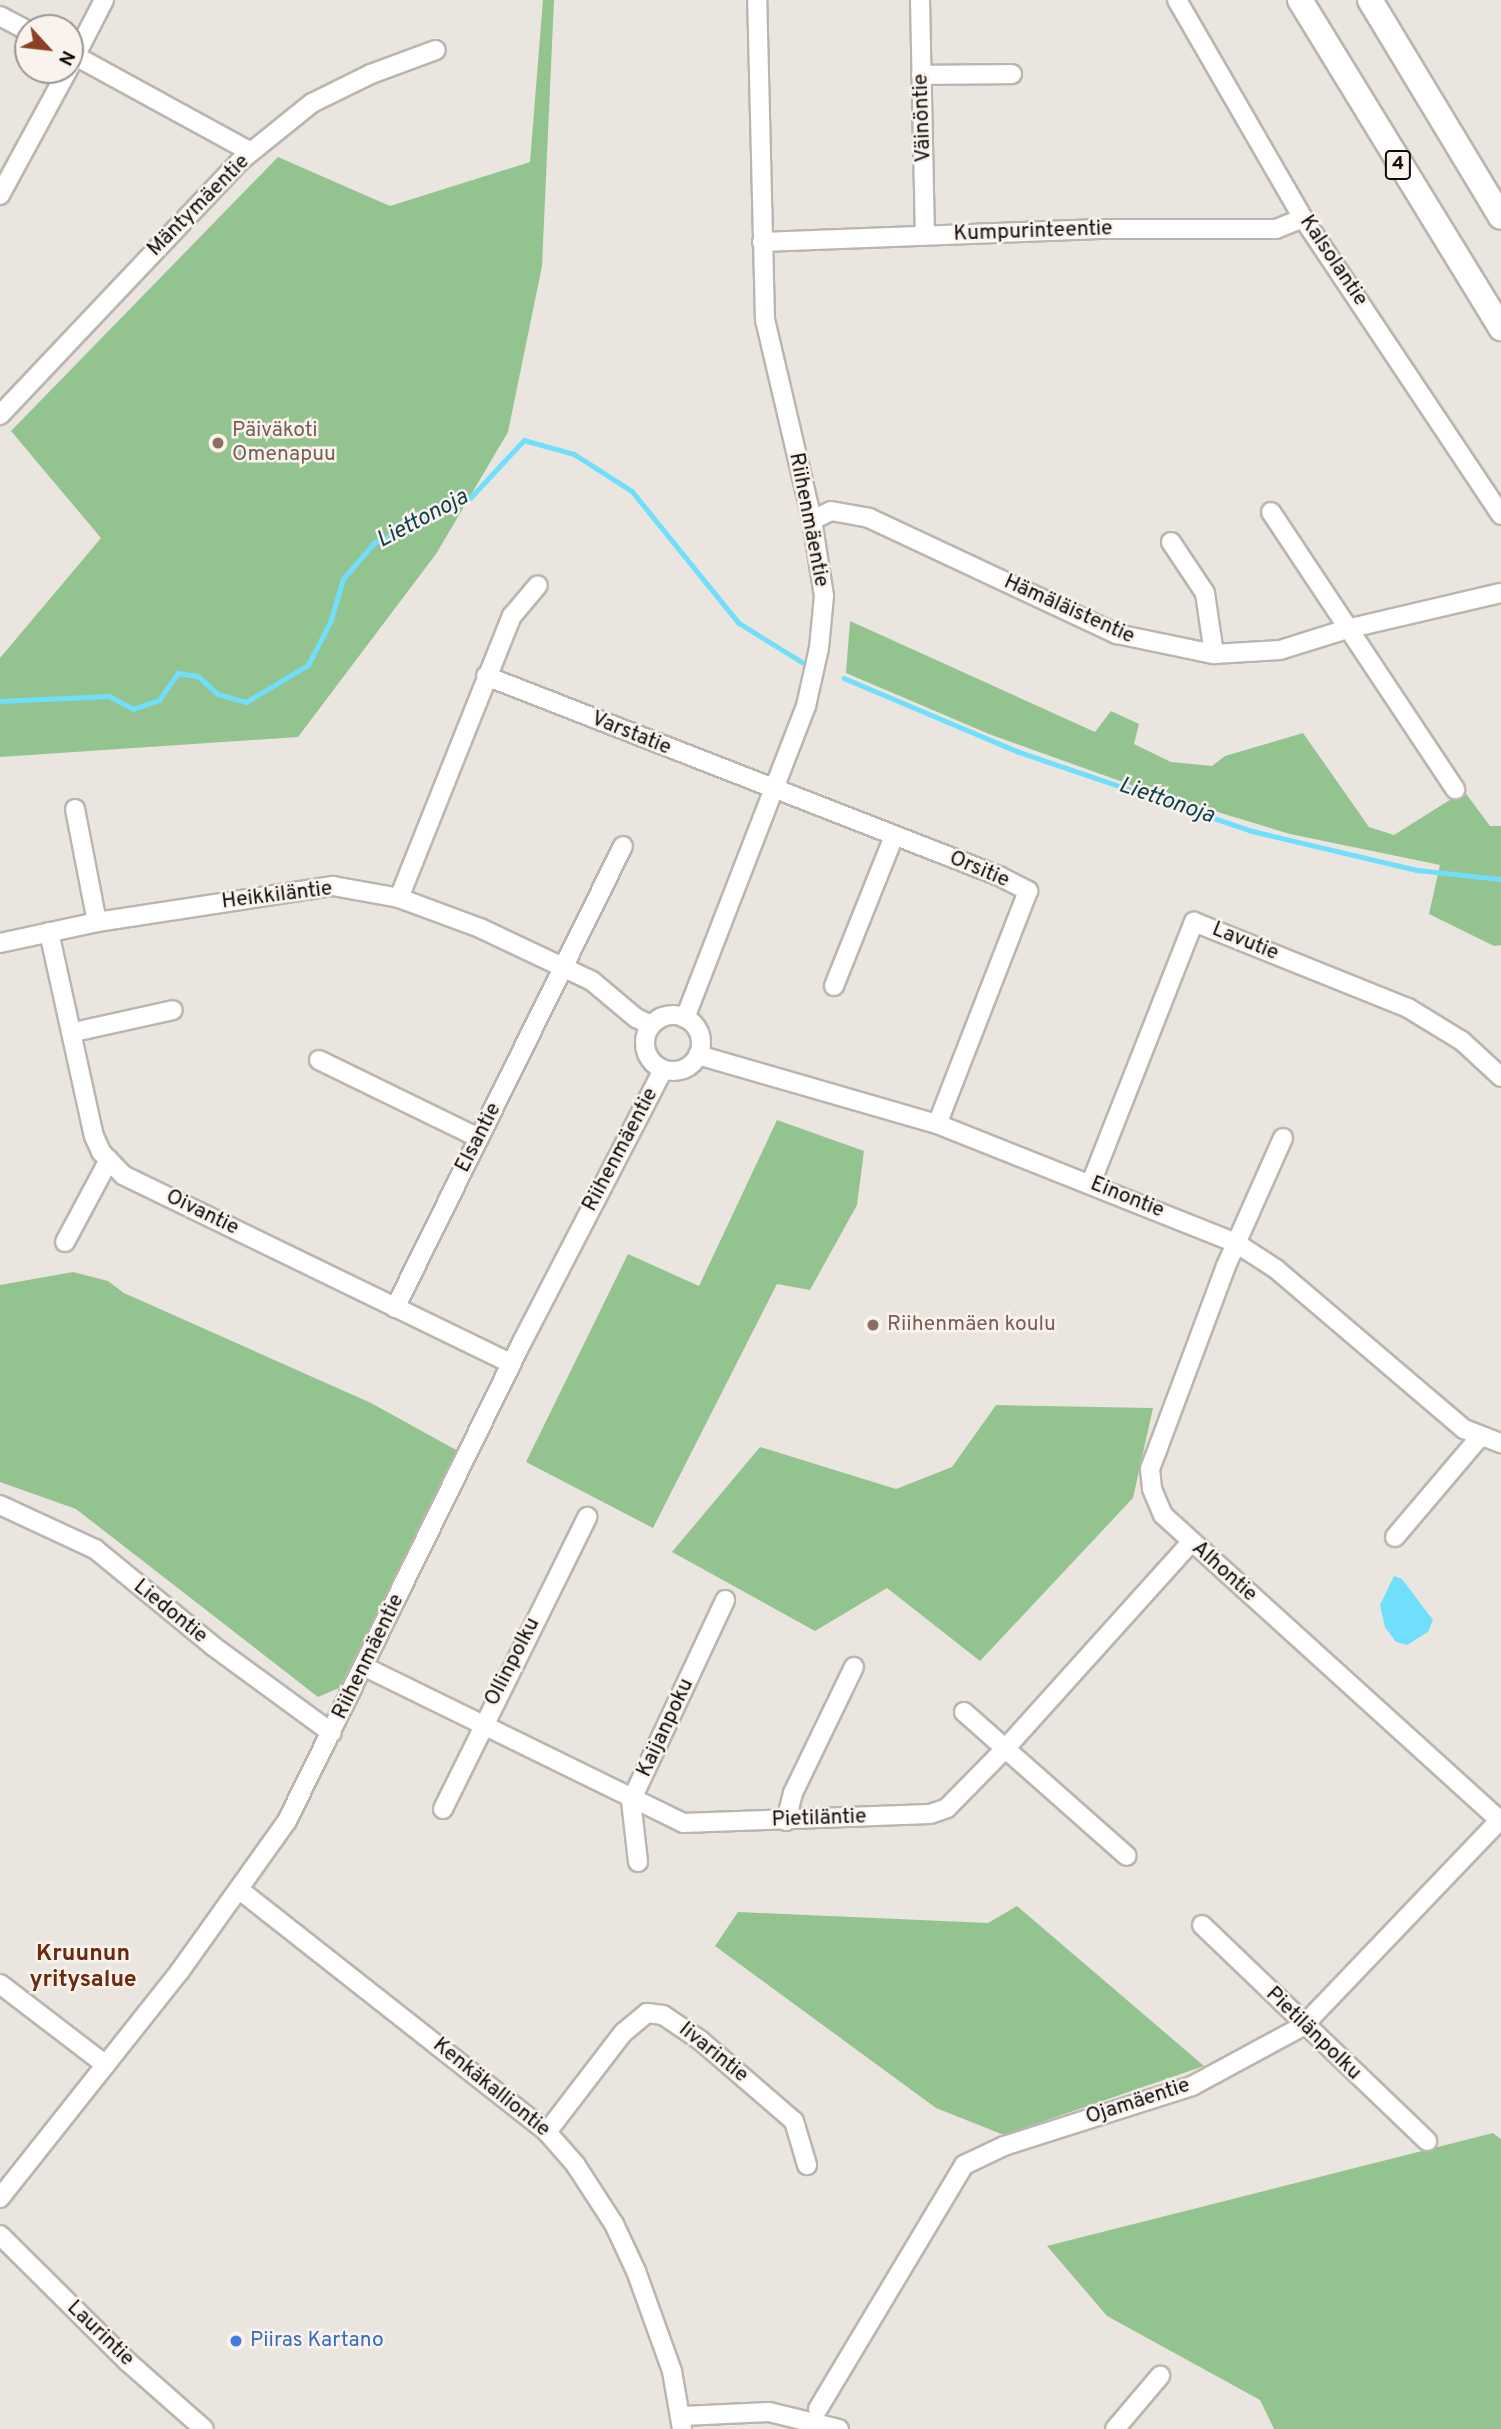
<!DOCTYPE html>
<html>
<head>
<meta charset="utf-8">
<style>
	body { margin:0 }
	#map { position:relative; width:1501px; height:2429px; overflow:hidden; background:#ebe5df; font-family:Overpass,sans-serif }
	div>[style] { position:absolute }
	.green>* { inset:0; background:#93c490 }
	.water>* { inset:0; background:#70dffb }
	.stream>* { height:4.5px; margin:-2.25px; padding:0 2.25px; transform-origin:2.25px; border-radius:2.25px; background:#70dffb }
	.roads { filter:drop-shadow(2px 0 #bbb5af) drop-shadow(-2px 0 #bbb5af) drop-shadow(0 2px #bbb5af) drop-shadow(0 -2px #bbb5af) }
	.minor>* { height:18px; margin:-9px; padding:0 9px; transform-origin:9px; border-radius:9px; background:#fff }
	.minor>.ring { margin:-9px; padding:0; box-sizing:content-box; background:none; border:18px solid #fff; border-radius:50% }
	.highway>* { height:24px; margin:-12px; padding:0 12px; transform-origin:12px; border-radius:12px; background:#fff }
	.dots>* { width:19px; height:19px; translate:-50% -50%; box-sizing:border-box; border:4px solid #f9f2ed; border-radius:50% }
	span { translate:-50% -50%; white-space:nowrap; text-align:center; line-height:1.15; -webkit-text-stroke:5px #f9f2ed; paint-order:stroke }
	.shield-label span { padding:2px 5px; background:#f9f2ed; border:2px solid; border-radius:5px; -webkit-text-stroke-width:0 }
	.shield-label { font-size:19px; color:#0d0b09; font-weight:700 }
	.street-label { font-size:21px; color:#0d0b09 }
	.education-label { font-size:21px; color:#785e54 }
	.left { translate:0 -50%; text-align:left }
	.shop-label { font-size:21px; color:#366cbe }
	.water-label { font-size:23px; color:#0b3f4b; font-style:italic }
	.neighbourhood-label { font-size:23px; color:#6a2a0b; font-weight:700 }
	.north { position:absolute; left:14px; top:14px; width:70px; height:70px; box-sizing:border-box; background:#f9f2ed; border:2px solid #9b9692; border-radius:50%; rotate:117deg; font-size:19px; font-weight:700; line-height:28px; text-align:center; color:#0d0b09 }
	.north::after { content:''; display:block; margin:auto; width:24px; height:32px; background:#8a4223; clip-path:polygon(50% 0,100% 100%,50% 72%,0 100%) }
</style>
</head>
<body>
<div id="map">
	<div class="green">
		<div style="clip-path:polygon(543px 0,554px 0,542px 266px,508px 432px,436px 554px,298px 737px,0 757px,0 658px,101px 538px,11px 431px,278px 157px,390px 206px,530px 162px)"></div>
		<div style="clip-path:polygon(850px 621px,1095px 732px,1111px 711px,1139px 724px,1134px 744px,1171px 762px,1212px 766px,1225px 756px,1303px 733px,1369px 827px,1394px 835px,1464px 791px,1490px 826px,1501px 826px,1501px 945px,1494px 946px,1429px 914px,1440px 865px,1290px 834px,1145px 790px,989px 734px,846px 673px)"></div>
		<div style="clip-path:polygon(777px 1120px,864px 1151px,857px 1205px,810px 1290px,777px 1284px,653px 1528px,526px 1462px,628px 1254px,699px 1286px)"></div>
		<div style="clip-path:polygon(73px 1272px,108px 1281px,124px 1293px,371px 1403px,458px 1451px,339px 1688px,318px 1697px,76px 1509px,0 1482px,0 1285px)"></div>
		<div style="clip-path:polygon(996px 1405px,1153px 1408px,1133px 1498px,980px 1661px,887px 1588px,815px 1631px,672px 1552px,760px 1447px,896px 1489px,952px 1467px)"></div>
		<div style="clip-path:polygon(1017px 1906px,1204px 2066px,1004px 2135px,936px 2108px,715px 1946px,738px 1912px,988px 1923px)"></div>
		<div style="clip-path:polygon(1493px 2133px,1501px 2139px,1501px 2429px,1274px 2429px,1260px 2400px,1107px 2316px,1047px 2246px)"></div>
	</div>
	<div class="water">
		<div style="clip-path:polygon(1394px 1576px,1402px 1579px,1433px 1620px,1428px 1632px,1407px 1645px,1396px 1642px,1385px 1627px,1380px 1605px)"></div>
	</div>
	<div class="stream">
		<div style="left:844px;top:678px;width:190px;rotate:22.9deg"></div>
		<div style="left:1019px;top:752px;width:246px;rotate:18.7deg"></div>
		<div style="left:1252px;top:831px;width:170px;rotate:13.3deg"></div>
		<div style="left:1417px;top:870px;width:84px;rotate:6.1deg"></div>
		<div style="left:0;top:701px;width:109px;rotate:-2.6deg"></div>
		<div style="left:109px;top:696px;width:27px;rotate:28deg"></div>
		<div style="left:133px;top:709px;width:28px;rotate:-19deg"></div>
		<div style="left:159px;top:700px;width:33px;rotate:-55deg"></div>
		<div style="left:178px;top:673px;width:20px;rotate:9deg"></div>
		<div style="left:198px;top:676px;width:27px;rotate:42deg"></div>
		<div style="left:218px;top:694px;width:29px;rotate:16deg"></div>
		<div style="left:246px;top:702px;width:72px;rotate:-30.8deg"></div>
		<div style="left:308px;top:665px;width:51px;rotate:-62.9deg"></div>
		<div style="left:331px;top:620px;width:43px;rotate:-73.7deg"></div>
		<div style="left:343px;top:579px;width:48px;rotate:-49.3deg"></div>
		<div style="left:374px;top:543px;width:106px;rotate:-25.1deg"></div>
		<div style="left:470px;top:498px;width:79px;rotate:-47deg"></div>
		<div style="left:524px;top:440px;width:52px;rotate:15.6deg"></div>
		<div style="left:574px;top:454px;width:69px;rotate:32.5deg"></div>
		<div style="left:632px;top:491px;width:170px;rotate:51deg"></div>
		<div style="left:739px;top:623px;width:74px;rotate:31.8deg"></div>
	</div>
	<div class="roads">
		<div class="minor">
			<div style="left:920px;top:0;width:235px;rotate:88.8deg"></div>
			<div style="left:1177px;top:0;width:252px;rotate:60deg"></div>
			<div style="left:1303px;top:218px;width:357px;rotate:56.3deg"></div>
			<div style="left:0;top:16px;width:32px;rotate:28deg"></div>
			<div style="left:70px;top:53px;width:206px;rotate:28.7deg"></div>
			<div style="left:70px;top:66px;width:74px;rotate:-62.7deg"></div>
			<div style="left:921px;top:75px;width:91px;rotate:-0.6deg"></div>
			<div style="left:0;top:195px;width:142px;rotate:-61.5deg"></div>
			<div style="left:762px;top:242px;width:338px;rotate:-2.2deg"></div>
			<div style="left:1100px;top:229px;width:176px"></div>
			<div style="left:1276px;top:229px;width:29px;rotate:-22deg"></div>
			<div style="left:0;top:415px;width:349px;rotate:-46.6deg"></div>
			<div style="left:240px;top:161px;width:92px;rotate:-38.9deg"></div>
			<div style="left:312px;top:103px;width:66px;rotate:-26.2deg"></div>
			<div style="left:371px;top:74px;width:69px;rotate:-20.3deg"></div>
			<div style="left:1271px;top:512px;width:333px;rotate:56.4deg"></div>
			<div style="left:812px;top:520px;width:21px;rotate:-25deg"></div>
			<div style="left:831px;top:511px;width:39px;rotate:10deg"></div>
			<div style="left:869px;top:518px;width:274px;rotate:25.1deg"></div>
			<div style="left:1117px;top:634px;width:99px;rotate:11.7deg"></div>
			<div style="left:1214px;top:654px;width:66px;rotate:-3.5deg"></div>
			<div style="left:1280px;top:650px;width:70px;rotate:-17.4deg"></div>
			<div style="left:1347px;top:629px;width:158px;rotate:-13.2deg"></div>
			<div style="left:1171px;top:542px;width:61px;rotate:56.3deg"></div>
			<div style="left:1205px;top:593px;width:62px;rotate:81.6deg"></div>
			<div style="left:486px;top:676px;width:551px;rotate:21.3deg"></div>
			<div style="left:999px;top:876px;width:33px;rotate:27deg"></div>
			<div style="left:1028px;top:891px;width:250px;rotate:111.3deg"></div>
			<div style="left:75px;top:809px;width:115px;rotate:79deg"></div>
			<div style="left:399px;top:898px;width:304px;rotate:-68.2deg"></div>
			<div style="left:512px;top:616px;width:40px;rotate:-50deg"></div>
			<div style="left:49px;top:932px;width:209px;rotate:77.6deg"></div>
			<div style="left:94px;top:1136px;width:17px;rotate:66deg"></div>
			<div style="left:101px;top:1152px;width:32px;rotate:46deg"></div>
			<div style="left:123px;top:1175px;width:432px;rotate:25.9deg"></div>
			<div style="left:0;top:943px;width:99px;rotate:-12.2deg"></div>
			<div style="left:97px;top:922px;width:239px;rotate:-8.7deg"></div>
			<div style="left:333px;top:886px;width:67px;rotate:10.3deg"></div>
			<div style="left:399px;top:898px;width:86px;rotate:20.3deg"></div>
			<div style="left:480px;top:928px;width:124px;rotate:25.3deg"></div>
			<div style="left:592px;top:981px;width:57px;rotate:40.1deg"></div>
			<div style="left:636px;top:1018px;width:17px;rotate:25deg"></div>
			<div style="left:834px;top:986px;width:162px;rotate:-68.2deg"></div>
			<div class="ring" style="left:645px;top:1015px;width:38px;height:38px"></div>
			<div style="left:685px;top:1018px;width:335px;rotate:-68.8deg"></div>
			<div style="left:806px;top:706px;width:59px;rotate:-77.4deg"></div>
			<div style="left:819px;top:648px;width:52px;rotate:-84.5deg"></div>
			<div style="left:824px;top:596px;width:77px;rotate:-99deg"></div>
			<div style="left:812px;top:520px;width:205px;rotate:-103.2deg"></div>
			<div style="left:765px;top:320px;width:320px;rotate:-91.4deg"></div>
			<div style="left:74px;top:1032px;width:101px;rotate:-12.5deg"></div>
			<div style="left:698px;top:1055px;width:249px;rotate:16.1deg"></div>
			<div style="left:937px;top:1124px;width:322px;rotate:21.7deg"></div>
			<div style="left:1236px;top:1243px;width:48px;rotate:33deg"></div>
			<div style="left:1276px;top:1269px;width:247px;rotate:40.4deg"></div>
			<div style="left:1464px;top:1429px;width:40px;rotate:21deg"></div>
			<div style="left:319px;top:1060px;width:178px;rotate:26deg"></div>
			<div style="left:1283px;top:1138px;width:140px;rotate:114deg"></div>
			<div style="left:1226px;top:1266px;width:194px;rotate:110.5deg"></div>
			<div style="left:1158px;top:1448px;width:22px;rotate:111deg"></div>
			<div style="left:1150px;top:1469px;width:20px;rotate:84deg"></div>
			<div style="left:1152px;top:1489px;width:28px;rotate:67deg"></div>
			<div style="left:1163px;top:1515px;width:457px;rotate:42.2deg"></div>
			<div style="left:1091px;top:1183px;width:281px;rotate:-68.5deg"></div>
			<div style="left:1194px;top:922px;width:231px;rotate:21.9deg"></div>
			<div style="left:1408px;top:1008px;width:63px;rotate:31.4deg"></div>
			<div style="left:1462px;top:1041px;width:53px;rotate:42.7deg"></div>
			<div style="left:65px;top:1242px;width:93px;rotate:-61.8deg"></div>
			<div style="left:395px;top:1308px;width:515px;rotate:-63.73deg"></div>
			<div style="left:0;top:1505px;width:105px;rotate:24.9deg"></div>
			<div style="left:95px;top:1549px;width:153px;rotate:39.4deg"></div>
			<div style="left:213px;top:1646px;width:147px;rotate:36.2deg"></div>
			<div style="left:1395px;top:1537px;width:130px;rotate:-49.7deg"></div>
			<div style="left:365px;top:1667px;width:354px;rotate:26.1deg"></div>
			<div style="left:683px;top:1823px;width:247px;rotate:-2.1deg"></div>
			<div style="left:930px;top:1814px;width:18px;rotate:-19deg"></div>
			<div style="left:947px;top:1808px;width:81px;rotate:-45.5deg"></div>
			<div style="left:1004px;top:1750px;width:280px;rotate:-48deg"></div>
			<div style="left:964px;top:1712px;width:217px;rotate:41.5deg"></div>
			<div style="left:443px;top:1809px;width:326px;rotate:-63.7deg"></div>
			<div style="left:786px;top:1821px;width:29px;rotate:-76deg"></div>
			<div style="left:793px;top:1793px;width:140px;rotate:-64.2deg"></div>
			<div style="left:638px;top:1862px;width:61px;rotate:-96.5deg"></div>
			<div style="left:631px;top:1801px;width:222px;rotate:-64.9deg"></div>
			<div style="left:241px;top:1891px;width:390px;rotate:38.2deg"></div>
			<div style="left:547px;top:2132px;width:43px;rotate:48.8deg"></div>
			<div style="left:575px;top:2164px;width:72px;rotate:57deg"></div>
			<div style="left:614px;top:2224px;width:52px;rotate:64.9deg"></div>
			<div style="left:636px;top:2271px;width:106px;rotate:70.2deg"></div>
			<div style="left:672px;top:2371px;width:59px;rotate:80.2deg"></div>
			<div style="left:1202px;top:1925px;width:312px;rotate:43.8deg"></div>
			<div style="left:0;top:1984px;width:133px;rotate:37.4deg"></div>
			<div style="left:547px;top:2132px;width:125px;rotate:-52.5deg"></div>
			<div style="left:623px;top:2033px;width:31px;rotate:-40deg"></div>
			<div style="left:647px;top:2013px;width:16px;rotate:7deg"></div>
			<div style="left:663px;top:2015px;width:45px;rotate:34deg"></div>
			<div style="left:700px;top:2040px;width:124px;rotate:40.8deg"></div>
			<div style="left:794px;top:2121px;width:46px;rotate:73.5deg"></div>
			<div style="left:0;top:2198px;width:290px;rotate:-51.6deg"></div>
			<div style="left:180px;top:1971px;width:184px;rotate:-54.5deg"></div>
			<div style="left:287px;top:1821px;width:534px;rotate:-63.87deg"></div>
			<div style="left:522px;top:1342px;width:306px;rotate:-62.6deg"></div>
			<div style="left:0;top:2235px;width:180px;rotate:44.8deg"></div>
			<div style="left:128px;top:2362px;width:101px;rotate:41.4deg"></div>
			<div style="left:818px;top:2409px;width:284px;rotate:-59.1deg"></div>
			<div style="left:964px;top:2165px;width:44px;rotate:-25.4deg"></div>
			<div style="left:1004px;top:2146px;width:197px;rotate:-17.7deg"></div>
			<div style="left:1192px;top:2086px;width:126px;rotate:-28.4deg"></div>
			<div style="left:1303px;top:2026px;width:286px;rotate:-46.3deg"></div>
			<div style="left:683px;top:2416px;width:86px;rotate:-2.7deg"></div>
			<div style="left:769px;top:2412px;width:72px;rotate:13.7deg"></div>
			<div style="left:1115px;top:2429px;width:70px;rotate:-49.7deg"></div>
		</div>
		<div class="highway">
			<div style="left:1300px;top:0;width:385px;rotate:58.5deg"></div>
			<div style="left:1370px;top:0;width:253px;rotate:58.9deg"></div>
		</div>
	</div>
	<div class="dots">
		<div style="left:218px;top:443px;background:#8d6e63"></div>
		<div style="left:873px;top:1325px;background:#8d6e63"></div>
		<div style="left:236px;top:2341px;background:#3f7fe0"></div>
	</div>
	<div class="shield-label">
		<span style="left:1398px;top:165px">4</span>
	</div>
	<div class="street-label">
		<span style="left:923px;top:118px;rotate:-92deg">Väinöntie</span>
		<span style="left:199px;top:206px;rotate:-45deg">Mäntymäentie</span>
		<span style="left:1033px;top:232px;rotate:-2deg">Kumpurinteentie</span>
		<span style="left:1333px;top:261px;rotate:56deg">Kalsolantie</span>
		<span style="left:808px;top:520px;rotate:79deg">Riihenmäentie</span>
		<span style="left:1069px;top:610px;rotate:24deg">Hämäläistentie</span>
		<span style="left:631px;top:734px;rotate:22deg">Varstatie</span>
		<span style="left:979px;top:870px;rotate:23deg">Orsitie</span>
		<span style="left:277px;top:896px;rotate:-7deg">Heikkiläntie</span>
		<span style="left:1245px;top:942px;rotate:22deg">Lavutie</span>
		<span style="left:479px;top:1138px;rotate:-63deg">Elsantie</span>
		<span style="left:621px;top:1150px;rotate:-62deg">Riihenmäentie</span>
		<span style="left:1127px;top:1198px;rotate:22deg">Einontie</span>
		<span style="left:202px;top:1213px;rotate:26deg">Oivantie</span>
		<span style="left:1224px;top:1572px;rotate:42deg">Alhontie</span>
		<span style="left:170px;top:1612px;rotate:39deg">Liedontie</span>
		<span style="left:369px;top:1657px;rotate:-64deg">Riihenmäentie</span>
		<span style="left:513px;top:1662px;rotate:-63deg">Ollinpolku</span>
		<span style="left:666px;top:1728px;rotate:-65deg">Kaijanpoku</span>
		<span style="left:819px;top:1819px;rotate:-2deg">Pietiläntie</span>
		<span style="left:1313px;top:2034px;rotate:44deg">Pietilänpolku</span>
		<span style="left:713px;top:2053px;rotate:39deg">Iivarintie</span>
		<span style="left:491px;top:2088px;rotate:39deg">Kenkäkalliontie</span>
		<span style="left:1138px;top:2102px;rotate:-18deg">Ojamäentie</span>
		<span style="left:100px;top:2334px;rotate:44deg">Laurintie</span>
	</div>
	<div class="education-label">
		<span class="left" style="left:232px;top:443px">Päiväkoti<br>Omenapuu</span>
		<span class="left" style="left:887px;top:1325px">Riihenmäen koulu</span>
	</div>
	<div class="shop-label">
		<span class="left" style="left:250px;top:2341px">Piiras Kartano</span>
	</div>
	<div class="water-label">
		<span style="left:423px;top:520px;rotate:-28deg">Liettonoja</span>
		<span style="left:1166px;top:802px;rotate:19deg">Liettonoja</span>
	</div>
	<div class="neighbourhood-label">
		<span style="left:83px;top:1968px">Kruunun<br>yritysalue</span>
	</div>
	<div class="north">N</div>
</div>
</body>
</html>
